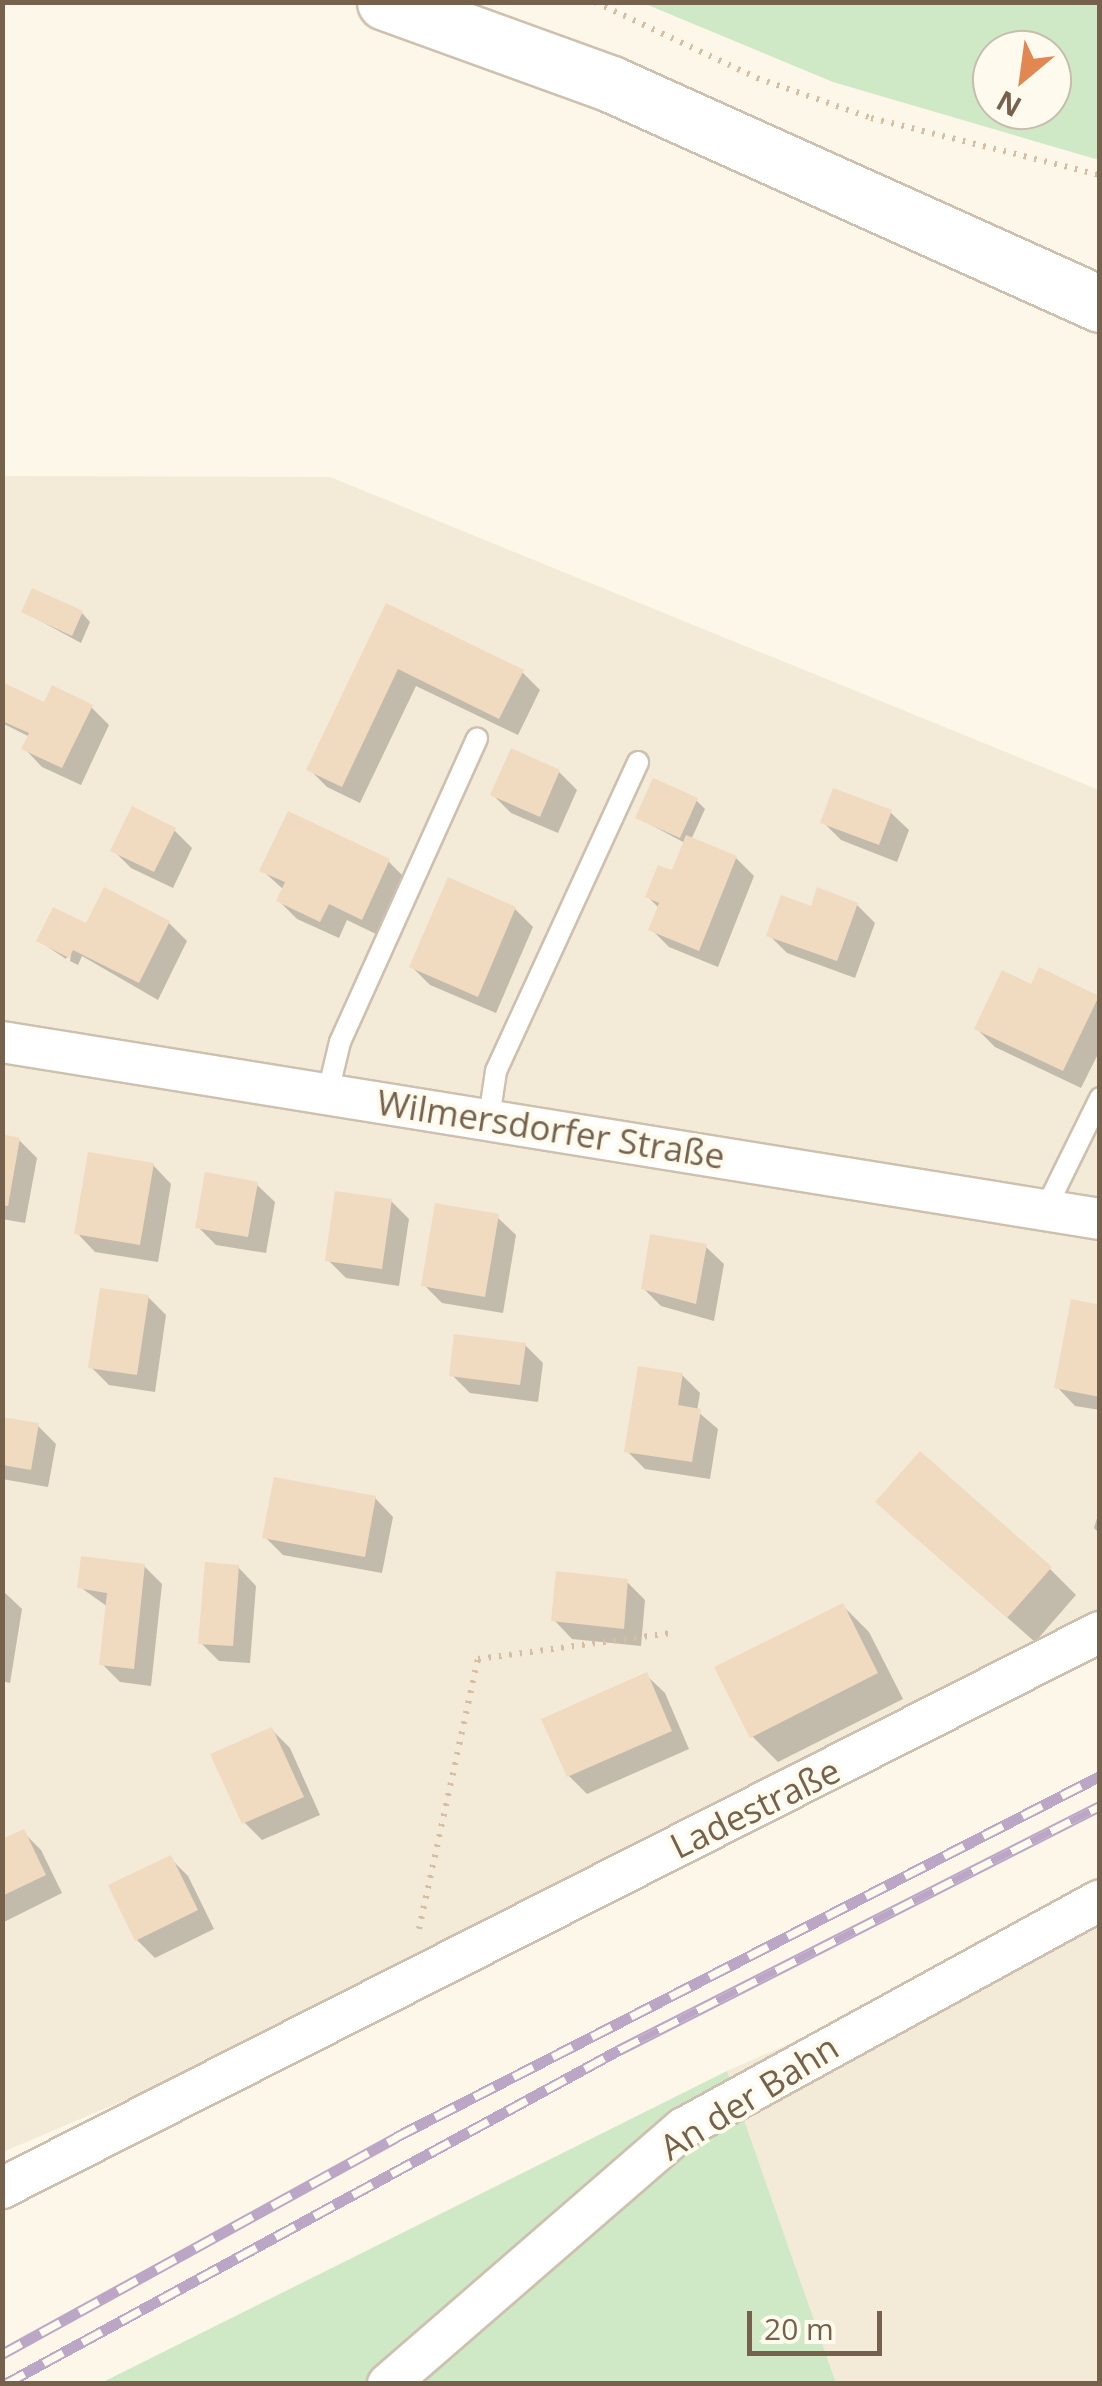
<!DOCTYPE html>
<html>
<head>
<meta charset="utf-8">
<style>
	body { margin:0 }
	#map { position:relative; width:1102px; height:2386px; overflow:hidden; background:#fcf7e8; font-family:"Open Sans",sans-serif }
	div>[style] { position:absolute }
	.residential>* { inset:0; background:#f3ead7 }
	.green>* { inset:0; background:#cfe9c6 }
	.shadow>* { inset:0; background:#0003 }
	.building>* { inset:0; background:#f0dbc0 }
	.path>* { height:6px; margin-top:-3px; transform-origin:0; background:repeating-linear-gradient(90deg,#d6bea3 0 2.5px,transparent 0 10.5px) }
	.roads { filter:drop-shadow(2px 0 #cec0ae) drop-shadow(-2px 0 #cec0ae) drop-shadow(0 2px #cec0ae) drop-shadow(0 -2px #cec0ae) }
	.lane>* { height:20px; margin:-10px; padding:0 10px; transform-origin:10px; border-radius:10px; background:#fff }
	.street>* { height:40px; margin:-20px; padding:0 20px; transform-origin:20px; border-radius:20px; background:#fff }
	.secondary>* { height:55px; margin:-27.5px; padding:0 27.5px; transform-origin:27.5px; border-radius:27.5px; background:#fff }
	.rail>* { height:11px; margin-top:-5.5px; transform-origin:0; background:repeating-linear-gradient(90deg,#fefbee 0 22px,#bca6c6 0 44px); box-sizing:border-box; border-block:2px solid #bca6c6 }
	span { translate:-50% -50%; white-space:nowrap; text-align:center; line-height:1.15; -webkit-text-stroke:8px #fefbee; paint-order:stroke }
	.street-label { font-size:35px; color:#75614c }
	.frame { position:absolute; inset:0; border:5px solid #75614c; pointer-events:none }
	.north { position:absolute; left:972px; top:30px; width:100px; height:100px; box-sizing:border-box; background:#fefbee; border:2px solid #c7bdad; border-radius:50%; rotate:209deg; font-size:28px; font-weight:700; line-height:40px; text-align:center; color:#75614c }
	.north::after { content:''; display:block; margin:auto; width:35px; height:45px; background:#e18751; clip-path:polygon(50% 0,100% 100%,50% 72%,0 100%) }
	.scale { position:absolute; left:747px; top:2311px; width:135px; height:45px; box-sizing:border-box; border:5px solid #75614c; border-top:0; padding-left:12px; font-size:30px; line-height:35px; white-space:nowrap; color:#75614c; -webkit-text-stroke:8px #fefbee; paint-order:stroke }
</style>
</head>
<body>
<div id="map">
	<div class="residential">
		<div style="clip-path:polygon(3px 476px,330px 477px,1099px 790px,1099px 1632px,408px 1979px,3px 2152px)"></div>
		<div style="clip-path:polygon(1099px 1908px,1099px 2383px,836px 2383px,727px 2071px)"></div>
	</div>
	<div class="green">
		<div style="clip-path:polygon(evenodd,643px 3px,1099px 3px,1099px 160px,833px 82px,643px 3px,992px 50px,1052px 50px,1052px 110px,992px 110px,992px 50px)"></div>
		<div style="clip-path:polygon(727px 2071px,836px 2383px,99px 2384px)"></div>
	</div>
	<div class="shadow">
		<div style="clip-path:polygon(387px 606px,522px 672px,540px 690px,518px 735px,416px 686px,360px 803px,327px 787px,309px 769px)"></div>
		<div style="clip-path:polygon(24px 612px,82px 613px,90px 622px,81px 643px)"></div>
		<div style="clip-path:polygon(2px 685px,42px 704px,91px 707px,109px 725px,81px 785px,42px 767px,24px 748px,30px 737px,2px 723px)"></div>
		<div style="clip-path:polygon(559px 772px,577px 790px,558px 833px,511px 813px,493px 795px)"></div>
		<div style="clip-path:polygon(696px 800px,705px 809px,691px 840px,736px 858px,754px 876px,718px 967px,669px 947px,651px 929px,659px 908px,648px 897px,673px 873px,685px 843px,638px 818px)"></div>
		<div style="clip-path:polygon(890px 812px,909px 830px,897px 862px,841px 840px,823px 822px)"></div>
		<div style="clip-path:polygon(174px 830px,192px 848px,173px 888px,131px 868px,113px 850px)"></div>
		<div style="clip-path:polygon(388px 861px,406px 879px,380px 936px,347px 920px,339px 938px,297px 919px,279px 901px,284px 890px,262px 870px)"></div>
		<div style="clip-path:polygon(857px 905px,875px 923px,855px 978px,787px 953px,769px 935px,812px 909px)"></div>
		<div style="clip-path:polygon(515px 909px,533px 927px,496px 1013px,430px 985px,412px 967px)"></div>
		<div style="clip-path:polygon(169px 923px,187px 941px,158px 1000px,82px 956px,78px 965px,70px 961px,72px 946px,66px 959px,39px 941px,87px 926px)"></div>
		<div style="clip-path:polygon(1032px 988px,1100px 1000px,1100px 1050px,1081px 1088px,995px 1047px,977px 1029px)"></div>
		<div style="clip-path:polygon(2px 1137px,19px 1140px,37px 1158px,25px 1223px,2px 1219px)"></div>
		<div style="clip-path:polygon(153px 1165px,171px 1184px,158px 1262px,95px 1252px,77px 1233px)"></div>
		<div style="clip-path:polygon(256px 1184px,275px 1202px,266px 1253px,216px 1245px,198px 1227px)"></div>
		<div style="clip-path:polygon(391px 1201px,409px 1219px,399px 1286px,346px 1278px,328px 1260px)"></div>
		<div style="clip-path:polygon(497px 1217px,516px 1235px,503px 1313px,442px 1303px,424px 1285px)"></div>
		<div style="clip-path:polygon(705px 1246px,724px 1264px,714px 1321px,661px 1306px,643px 1288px)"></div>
		<div style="clip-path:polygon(148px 1297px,166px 1315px,155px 1392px,109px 1385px,91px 1367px)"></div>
		<div style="clip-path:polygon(1100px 1307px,1100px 1410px,1075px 1406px,1057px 1387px)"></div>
		<div style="clip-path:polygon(525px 1345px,543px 1363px,538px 1402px,470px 1393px,452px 1375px)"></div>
		<div style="clip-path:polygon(682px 1375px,700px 1393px,697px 1411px,718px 1429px,710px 1479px,645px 1469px,627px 1451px)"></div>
		<div style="clip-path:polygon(2px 1419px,37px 1425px,56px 1444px,48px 1487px,2px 1479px)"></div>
		<div style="clip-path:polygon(375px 1498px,393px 1517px,382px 1573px,283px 1555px,265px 1537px)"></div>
		<div style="clip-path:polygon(1100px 1509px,1100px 1534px,1094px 1528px)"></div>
		<div style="clip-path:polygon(905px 1528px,1050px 1569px,1076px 1595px,1035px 1642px)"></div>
		<div style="clip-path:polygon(144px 1566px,162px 1584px,151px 1686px,120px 1682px,102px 1664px,108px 1607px,80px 1587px)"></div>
		<div style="clip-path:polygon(238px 1567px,256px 1586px,250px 1663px,219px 1661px,201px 1643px)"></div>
		<div style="clip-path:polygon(627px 1582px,645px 1600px,641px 1646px,572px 1639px,554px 1620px)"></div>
		<div style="clip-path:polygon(2px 1590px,22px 1609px,10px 1683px,2px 1681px)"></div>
		<div style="clip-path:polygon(843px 1606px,869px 1632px,903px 1699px,778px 1762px,752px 1736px)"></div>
		<div style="clip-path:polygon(646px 1675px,665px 1693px,689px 1749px,587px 1794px,569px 1776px)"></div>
		<div style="clip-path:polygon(272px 1730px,290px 1748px,320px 1815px,262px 1840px,244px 1822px)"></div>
		<div style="clip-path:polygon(23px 1832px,41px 1850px,62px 1893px,2px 1923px,2px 1842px)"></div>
		<div style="clip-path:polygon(170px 1858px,188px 1876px,214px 1929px,155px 1958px,137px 1940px)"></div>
	</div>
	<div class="building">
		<div style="clip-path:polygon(32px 588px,83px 611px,72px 636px,21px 612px)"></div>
		<div style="clip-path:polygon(386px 603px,524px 670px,499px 719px,398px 669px,342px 787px,306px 770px)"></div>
		<div style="clip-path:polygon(2px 682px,44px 702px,52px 685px,93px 705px,62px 768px,21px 749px,29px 733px,2px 721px)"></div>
		<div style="clip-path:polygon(511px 748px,560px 770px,540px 817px,490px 795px)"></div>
		<div style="clip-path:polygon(653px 778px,698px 798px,680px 838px,635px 818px)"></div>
		<div style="clip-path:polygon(833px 788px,892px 810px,879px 845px,820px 823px)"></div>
		<div style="clip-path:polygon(132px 806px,176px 828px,154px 872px,110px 851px)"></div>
		<div style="clip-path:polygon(288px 811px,390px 859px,362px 920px,329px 904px,320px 922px,276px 901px,285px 882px,259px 871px)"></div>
		<div style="clip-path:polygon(686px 835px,737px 856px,699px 951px,648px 930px,659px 903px,645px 897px,658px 865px,672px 870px)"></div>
		<div style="clip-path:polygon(448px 877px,516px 907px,478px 997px,409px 967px)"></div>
		<div style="clip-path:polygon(104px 887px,170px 921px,139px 983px,73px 950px,69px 958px,36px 941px,53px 907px,86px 923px)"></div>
		<div style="clip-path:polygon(817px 887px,858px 903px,837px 961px,766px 936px,781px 895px,811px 906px)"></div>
		<div style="clip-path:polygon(1039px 967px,1099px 996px,1063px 1071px,974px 1029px,1002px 970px,1031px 984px)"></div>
		<div style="clip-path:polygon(2px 1134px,20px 1138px,8px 1206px,2px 1205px)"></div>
		<div style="clip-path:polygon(88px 1152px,154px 1163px,140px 1245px,74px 1234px)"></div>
		<div style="clip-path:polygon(205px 1172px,258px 1182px,248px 1237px,195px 1228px)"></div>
		<div style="clip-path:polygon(335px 1191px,392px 1199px,382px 1269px,325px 1261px)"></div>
		<div style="clip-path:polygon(435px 1203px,499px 1214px,485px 1297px,421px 1286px)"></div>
		<div style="clip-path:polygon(650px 1234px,707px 1244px,696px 1304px,641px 1289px)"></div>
		<div style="clip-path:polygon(100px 1288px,149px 1295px,137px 1375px,88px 1368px)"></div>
		<div style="clip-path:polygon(1071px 1299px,1100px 1305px,1100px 1397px,1054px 1388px)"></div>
		<div style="clip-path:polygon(454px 1334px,526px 1343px,520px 1385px,449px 1376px)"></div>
		<div style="clip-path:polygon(638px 1366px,683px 1373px,678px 1405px,701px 1409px,692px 1462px,624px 1452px)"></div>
		<div style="clip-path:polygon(2px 1417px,39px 1423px,31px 1470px,2px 1465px)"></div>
		<div style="clip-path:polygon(920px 1451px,1052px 1567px,1007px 1618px,875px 1502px)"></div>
		<div style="clip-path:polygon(274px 1477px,376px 1496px,365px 1557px,262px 1538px)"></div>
		<div style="clip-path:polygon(81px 1556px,145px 1564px,134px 1669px,99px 1665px,107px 1593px,77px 1588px)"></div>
		<div style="clip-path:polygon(205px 1562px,239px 1565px,233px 1646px,198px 1644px)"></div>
		<div style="clip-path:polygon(556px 1571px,628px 1579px,624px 1629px,551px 1621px)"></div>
		<div style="clip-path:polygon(843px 1603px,878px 1673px,750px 1738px,714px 1667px)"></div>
		<div style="clip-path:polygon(647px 1672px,672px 1731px,567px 1777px,541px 1719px)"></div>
		<div style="clip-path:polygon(272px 1727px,304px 1797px,242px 1824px,210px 1754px)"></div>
		<div style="clip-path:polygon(24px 1829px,46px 1875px,2px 1896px,2px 1839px)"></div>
		<div style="clip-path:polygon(171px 1855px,198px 1910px,135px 1941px,108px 1885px)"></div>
	</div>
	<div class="path">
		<div style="left:595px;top:2px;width:179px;rotate:25.1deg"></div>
		<div style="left:757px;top:78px;width:121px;rotate:19.3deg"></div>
		<div style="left:871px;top:118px;width:236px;rotate:14deg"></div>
		<div style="left:419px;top:1929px;width:276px;rotate:-77.7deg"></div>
		<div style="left:478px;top:1659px;width:194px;rotate:-7.7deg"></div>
	</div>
	<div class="roads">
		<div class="lane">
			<div style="left:328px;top:1092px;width:51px;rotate:-76.5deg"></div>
			<div style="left:340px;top:1042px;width:333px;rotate:-65.7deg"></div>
			<div style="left:489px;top:1118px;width:48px;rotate:-81.5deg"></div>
			<div style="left:496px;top:1071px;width:340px;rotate:-65.3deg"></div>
			<div style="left:1045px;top:1210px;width:125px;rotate:-63.8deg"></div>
		</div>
		<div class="street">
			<div style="left:2px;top:1042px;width:1112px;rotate:9.16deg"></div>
			<div style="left:2px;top:2188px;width:1231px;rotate:-26.86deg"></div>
			<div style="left:388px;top:2384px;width:391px;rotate:-40.9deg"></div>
			<div style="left:684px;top:2128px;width:474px;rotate:-28.7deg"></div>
		</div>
		<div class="secondary">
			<div style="left:385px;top:2px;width:240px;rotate:19.9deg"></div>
			<div style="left:611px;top:84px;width:536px;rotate:24.22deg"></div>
		</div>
	</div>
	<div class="rail">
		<div style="left:2px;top:2354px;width:450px;rotate:-28.8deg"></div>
		<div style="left:396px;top:2137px;width:791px;rotate:-27.15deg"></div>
		<div style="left:5px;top:2384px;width:699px;rotate:-28.55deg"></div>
		<div style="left:619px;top:2050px;width:539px;rotate:-26.9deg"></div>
	</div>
	<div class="street-label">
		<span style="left:551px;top:1129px;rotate:9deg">Wilmersdorfer Straße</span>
		<span style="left:755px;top:1808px;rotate:-26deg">Ladestraße</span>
		<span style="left:749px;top:2097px;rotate:-32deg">An der Bahn</span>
	</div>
	<div class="frame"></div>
	<div class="north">N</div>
	<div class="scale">20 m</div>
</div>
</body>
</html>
